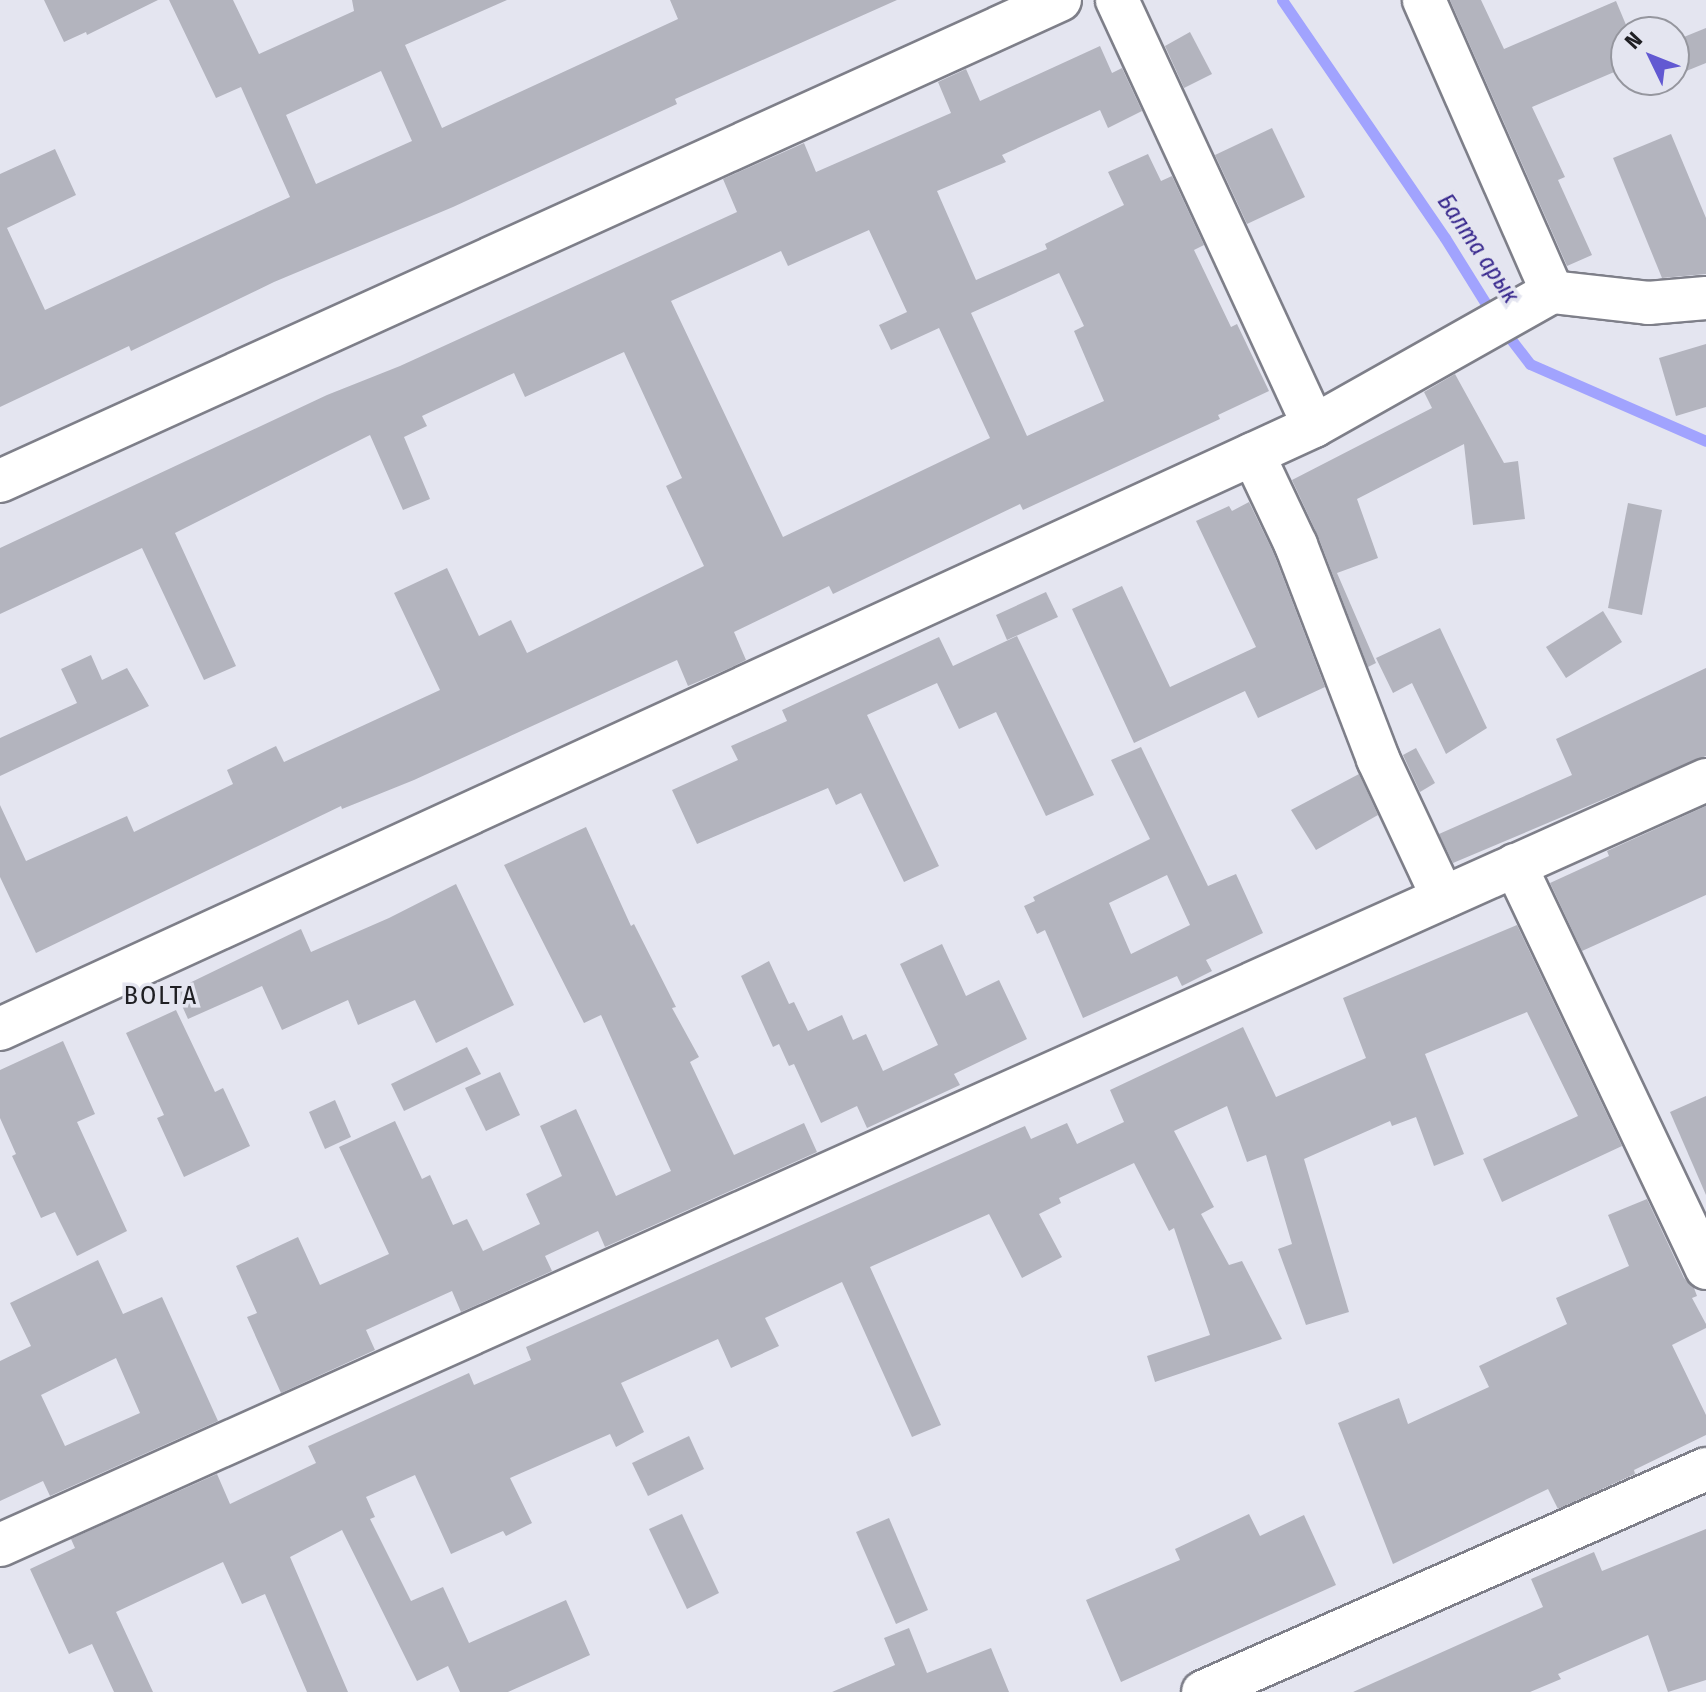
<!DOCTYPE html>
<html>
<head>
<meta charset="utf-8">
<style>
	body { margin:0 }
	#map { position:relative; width:1706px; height:1692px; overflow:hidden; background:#e4e5f0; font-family:"Fira Sans Condensed",sans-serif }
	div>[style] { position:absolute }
	.stream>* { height:11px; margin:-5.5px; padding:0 5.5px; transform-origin:5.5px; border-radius:5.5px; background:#a1a3fe }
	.building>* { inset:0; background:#b3b4be }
	.roads { filter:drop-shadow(2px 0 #7e7f89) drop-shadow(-2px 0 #7e7f89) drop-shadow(0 2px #7e7f89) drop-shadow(0 -2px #7e7f89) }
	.minor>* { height:42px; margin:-21px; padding:0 21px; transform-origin:21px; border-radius:21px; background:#fff }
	span { translate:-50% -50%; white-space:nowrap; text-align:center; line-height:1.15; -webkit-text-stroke:7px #e4e5f0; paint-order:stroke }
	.water-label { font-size:24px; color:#37278d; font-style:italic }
	.quarter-label { font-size:26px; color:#1f1f23; letter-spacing:2px }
	.north { position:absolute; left:1610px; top:16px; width:80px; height:80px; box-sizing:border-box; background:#e4e5f0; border:2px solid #95969e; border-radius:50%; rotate:313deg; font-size:22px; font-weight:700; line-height:32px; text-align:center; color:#1f1f23 }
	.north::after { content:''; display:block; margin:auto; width:28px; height:36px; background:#6259d2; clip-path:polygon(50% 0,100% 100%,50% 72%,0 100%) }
</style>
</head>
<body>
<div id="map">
	<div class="stream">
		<div style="left:1282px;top:0;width:288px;rotate:55.6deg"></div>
		<div style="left:1445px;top:238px;width:91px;rotate:58.1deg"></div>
		<div style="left:1503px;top:329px;width:44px;rotate:52.4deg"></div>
		<div style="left:1530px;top:364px;width:192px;rotate:23.6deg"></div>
	</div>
	<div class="building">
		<div style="clip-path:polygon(44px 0,158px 0,87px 35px,86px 32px,64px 42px)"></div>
		<div style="clip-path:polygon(evenodd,169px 0,233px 0,259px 54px,354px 11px,352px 0,507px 0,405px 45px,442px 128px,678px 19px,670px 0,897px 0,675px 99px,677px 104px,453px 207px,274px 282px,131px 351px,129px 346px,0 407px,0 174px,55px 149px,76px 195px,7px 228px,45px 310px,290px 197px,241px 87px,216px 98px,169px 0,381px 71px,412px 141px,316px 184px,286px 115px,381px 71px)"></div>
		<div style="clip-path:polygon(1450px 0,1481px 0,1504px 49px,1616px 1px,1629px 32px,1626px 32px,1626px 67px,1532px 107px,1565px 177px,1558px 180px,1592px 255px,1567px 266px)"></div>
		<div style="clip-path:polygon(1706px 28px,1706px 63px,1674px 76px,1674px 41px)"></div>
		<div style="clip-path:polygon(1190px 32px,1212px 74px,1184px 88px,1165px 46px)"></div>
		<div style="clip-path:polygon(evenodd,1100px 46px,1112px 73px,1122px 68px,1142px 111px,1108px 128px,1100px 110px,1002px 155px,1006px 162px,937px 191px,976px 280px,1047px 249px,1045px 244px,1124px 205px,1108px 172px,1148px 154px,1161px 181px,1172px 176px,1204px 245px,1194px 250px,1231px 327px,1237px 324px,1269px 391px,1218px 415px,1220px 419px,1023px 510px,1020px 504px,833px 594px,829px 586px,734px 632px,746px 660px,730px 668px,688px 686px,677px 660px,414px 780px,342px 809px,341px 806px,36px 953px,0 877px,0 805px,26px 861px,127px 816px,134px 832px,233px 784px,227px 770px,276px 746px,284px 762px,440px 690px,394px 593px,447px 568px,479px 636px,511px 620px,527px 653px,704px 566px,666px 486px,682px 478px,624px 352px,525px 397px,514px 373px,422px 416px,427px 426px,404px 437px,430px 499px,403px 510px,370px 435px,175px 533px,236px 666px,204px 680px,142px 548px,0 614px,0 548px,327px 395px,400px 366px,737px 212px,723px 179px,804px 143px,816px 172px,951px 113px,938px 82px,966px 69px,980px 101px,1100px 46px,869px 230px,907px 312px,879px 325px,891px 350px,939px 328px,990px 438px,783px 537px,671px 301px,781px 251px,788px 266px,869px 230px,1100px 46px,1059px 273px,1084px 326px,1074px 331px,1104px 401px,1027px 436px,971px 313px,1059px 273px)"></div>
		<div style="clip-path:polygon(1272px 128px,1305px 197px,1247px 224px,1215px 155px)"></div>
		<div style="clip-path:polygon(1671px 134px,1706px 218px,1706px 274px,1662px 278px,1613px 158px)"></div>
		<div style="clip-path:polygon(1706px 344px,1706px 407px,1676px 416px,1659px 358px)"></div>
		<div style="clip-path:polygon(1455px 374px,1504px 463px,1518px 461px,1525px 519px,1473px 525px,1464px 444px,1357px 499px,1378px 558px,1337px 573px,1376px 663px,1368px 667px,1318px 536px,1292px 480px,1432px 408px,1424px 392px)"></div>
		<div style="clip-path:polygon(1249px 502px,1274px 554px,1325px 687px,1258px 718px,1245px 691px,1134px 743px,1072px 609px,1122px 586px,1170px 687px,1256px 647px,1196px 521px,1229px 506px,1232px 511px)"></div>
		<div style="clip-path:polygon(1628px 503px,1662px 510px,1642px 615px,1608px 608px)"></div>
		<div style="clip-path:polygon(1046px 592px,1058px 617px,1007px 640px,996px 615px)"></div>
		<div style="clip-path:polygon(1603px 611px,1622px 642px,1566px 678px,1546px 647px)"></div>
		<div style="clip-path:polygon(1440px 628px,1487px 728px,1446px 754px,1412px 683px,1393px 693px,1376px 658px)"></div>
		<div style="clip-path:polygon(1017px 636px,1094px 795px,1046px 816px,996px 712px,959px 729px,937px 683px,867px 715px,939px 866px,904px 882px,861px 793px,836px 805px,828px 788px,697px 844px,672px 790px,738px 760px,731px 746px,787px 721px,782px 710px,939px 637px,953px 666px)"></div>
		<div style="clip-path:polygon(91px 655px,102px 680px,127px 668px,149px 706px,0 776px,0 738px,77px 703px,61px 669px)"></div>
		<div style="clip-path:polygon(1706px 668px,1706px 756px,1453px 863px,1439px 834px,1572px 775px,1556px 739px)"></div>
		<div style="clip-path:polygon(evenodd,1141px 747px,1208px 886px,1236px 874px,1263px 933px,1206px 960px,1212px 971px,1182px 986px,1177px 976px,1083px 1018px,1045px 930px,1037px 934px,1024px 906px,1035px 901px,1033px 897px,1150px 839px,1111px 760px,1141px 747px,1167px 875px,1190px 925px,1131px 954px,1109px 903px,1167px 875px)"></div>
		<div style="clip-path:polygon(1416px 748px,1435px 783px,1420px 792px,1403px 755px)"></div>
		<div style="clip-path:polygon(1359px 774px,1378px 815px,1316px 850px,1291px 810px)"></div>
		<div style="clip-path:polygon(1706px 806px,1706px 895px,1582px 951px,1550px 883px,1609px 856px,1607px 851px)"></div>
		<div style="clip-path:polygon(586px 827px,631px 926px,634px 924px,676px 1007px,672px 1008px,699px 1057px,690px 1062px,734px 1155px,804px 1123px,817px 1152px,605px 1247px,598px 1231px,545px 1256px,552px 1271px,461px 1312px,452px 1291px,366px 1330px,375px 1350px,281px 1393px,247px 1317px,257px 1313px,236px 1266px,298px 1237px,320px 1285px,389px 1254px,339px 1147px,395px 1121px,422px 1179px,430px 1175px,453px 1225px,467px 1219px,483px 1251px,540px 1224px,526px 1194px,562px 1176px,540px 1126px,576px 1109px,616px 1196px,671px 1171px,601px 1015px,584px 1023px,504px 865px)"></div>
		<div style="clip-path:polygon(456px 884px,514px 1005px,436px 1043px,415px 1000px,358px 1025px,348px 1000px,282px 1030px,262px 986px,188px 1019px,175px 990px,301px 929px,311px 952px,389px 918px)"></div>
		<div style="clip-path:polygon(1517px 925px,1622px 1146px,1502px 1202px,1483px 1159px,1578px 1116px,1527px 1012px,1425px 1054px,1464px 1154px,1434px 1166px,1416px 1117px,1392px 1126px,1390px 1121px,1304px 1159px,1349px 1312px,1306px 1325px,1278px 1249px,1292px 1244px,1266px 1155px,1247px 1162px,1227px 1106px,1174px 1131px,1214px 1207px,1201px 1214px,1229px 1265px,1242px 1261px,1282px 1339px,1155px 1382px,1147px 1356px,1210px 1335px,1174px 1228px,1169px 1231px,1134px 1163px,1059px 1198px,1061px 1203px,1039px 1214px,1062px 1257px,1022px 1278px,989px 1214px,870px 1267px,941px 1425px,912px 1437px,842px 1282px,765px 1318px,779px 1346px,731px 1368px,718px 1339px,621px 1383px,644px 1432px,616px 1447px,610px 1434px,510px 1478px,532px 1523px,506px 1536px,503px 1531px,451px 1554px,415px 1475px,366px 1497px,375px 1517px,370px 1519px,411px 1601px,443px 1587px,469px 1643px,566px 1600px,590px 1655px,508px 1692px,460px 1692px,448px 1666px,417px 1681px,342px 1530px,290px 1557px,348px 1692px,307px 1692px,265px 1594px,242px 1604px,223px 1562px,116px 1612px,153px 1692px,114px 1692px,92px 1644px,69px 1654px,30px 1569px,75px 1548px,71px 1539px,217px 1474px,230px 1504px,316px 1463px,308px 1446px,469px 1373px,474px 1385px,531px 1360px,526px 1347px,1025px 1126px,1031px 1139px,1067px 1123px,1077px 1144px,1124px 1122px,1110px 1090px,1243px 1027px,1276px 1097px,1366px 1058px,1343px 998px)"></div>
		<div style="clip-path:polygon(942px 944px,966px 996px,999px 980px,1027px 1039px,954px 1074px,960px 1085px,867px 1128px,857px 1106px,821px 1123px,794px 1064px,789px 1066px,779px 1044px,773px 1047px,741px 976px,769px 961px,789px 1004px,794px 1002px,808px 1031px,842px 1015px,853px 1040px,866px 1034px,883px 1071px,938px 1045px,900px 964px)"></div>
		<div style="clip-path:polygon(176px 1010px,215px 1092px,223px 1088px,250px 1146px,184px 1177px,157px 1118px,164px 1115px,126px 1033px)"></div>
		<div style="clip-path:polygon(63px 1041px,95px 1114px,77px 1122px,127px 1231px,77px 1256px,55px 1212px,41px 1218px,12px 1156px,16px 1154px,0 1118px,0 1070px)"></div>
		<div style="clip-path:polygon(467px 1047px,481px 1074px,404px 1111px,391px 1084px)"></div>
		<div style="clip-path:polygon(500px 1072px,520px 1115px,486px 1131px,465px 1088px)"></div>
		<div style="clip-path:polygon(1706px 1096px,1706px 1195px,1670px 1112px)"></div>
		<div style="clip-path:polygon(335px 1100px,351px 1137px,325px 1149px,309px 1112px)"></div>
		<div style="clip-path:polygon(1647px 1199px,1684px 1278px,1694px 1288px,1697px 1296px,1692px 1298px,1706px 1324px,1706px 1328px,1672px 1345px,1706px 1415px,1706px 1435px,1634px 1470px,1635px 1474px,1558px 1509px,1548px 1489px,1393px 1564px,1338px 1423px,1399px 1398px,1408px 1424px,1489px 1387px,1479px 1366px,1567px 1324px,1556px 1298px,1629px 1266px,1608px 1215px)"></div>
		<div style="clip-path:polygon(evenodd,98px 1260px,123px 1314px,162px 1297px,218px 1421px,50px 1496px,43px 1481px,0 1501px,0 1361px,31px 1346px,10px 1303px,98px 1260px,116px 1358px,140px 1413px,65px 1446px,41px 1395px,116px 1358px)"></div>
		<div style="clip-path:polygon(689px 1436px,704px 1469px,648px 1496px,632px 1463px)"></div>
		<div style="clip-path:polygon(682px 1514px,719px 1593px,687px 1609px,649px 1529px)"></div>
		<div style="clip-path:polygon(1249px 1514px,1260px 1536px,1304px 1515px,1336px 1585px,1121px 1682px,1086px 1600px,1180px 1560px,1175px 1549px)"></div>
		<div style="clip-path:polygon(889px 1518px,928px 1610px,896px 1624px,856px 1532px)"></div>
		<div style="clip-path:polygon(1706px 1529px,1706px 1680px,1668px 1692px,1648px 1635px,1558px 1674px,1561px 1679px,1530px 1692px,1353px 1692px,1543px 1607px,1531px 1579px,1594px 1552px,1602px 1571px)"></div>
		<div style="clip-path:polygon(909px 1628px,927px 1673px,991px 1648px,1009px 1692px,832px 1692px,895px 1665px,884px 1638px)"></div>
	</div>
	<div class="roads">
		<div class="minor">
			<div style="left:1117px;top:0;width:469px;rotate:65.2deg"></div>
			<div style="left:1424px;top:0;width:319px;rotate:66.3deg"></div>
			<div style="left:1253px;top:454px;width:101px;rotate:64.7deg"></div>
			<div style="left:1296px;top:545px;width:229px;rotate:69deg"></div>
			<div style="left:1378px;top:759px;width:153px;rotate:64.9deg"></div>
			<div style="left:0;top:481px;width:1164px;rotate:-24.41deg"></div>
			<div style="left:1515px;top:865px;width:446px;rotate:64.6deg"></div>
			<div style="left:0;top:1029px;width:1446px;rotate:-24.65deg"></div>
			<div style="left:1314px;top:426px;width:273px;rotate:-29.4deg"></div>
			<div style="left:1552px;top:292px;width:97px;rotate:6.5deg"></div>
			<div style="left:1648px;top:303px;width:58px;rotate:-4.9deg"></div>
			<div style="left:0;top:1545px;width:1870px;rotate:-24.15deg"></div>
			<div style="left:1203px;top:1692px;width:550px;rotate:-23.91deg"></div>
		</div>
	</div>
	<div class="water-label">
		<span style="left:1478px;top:249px;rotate:56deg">Балта арык</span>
	</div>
	<div class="quarter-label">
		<span style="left:161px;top:996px">BOLTA</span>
	</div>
	<div class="north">N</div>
</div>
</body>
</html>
